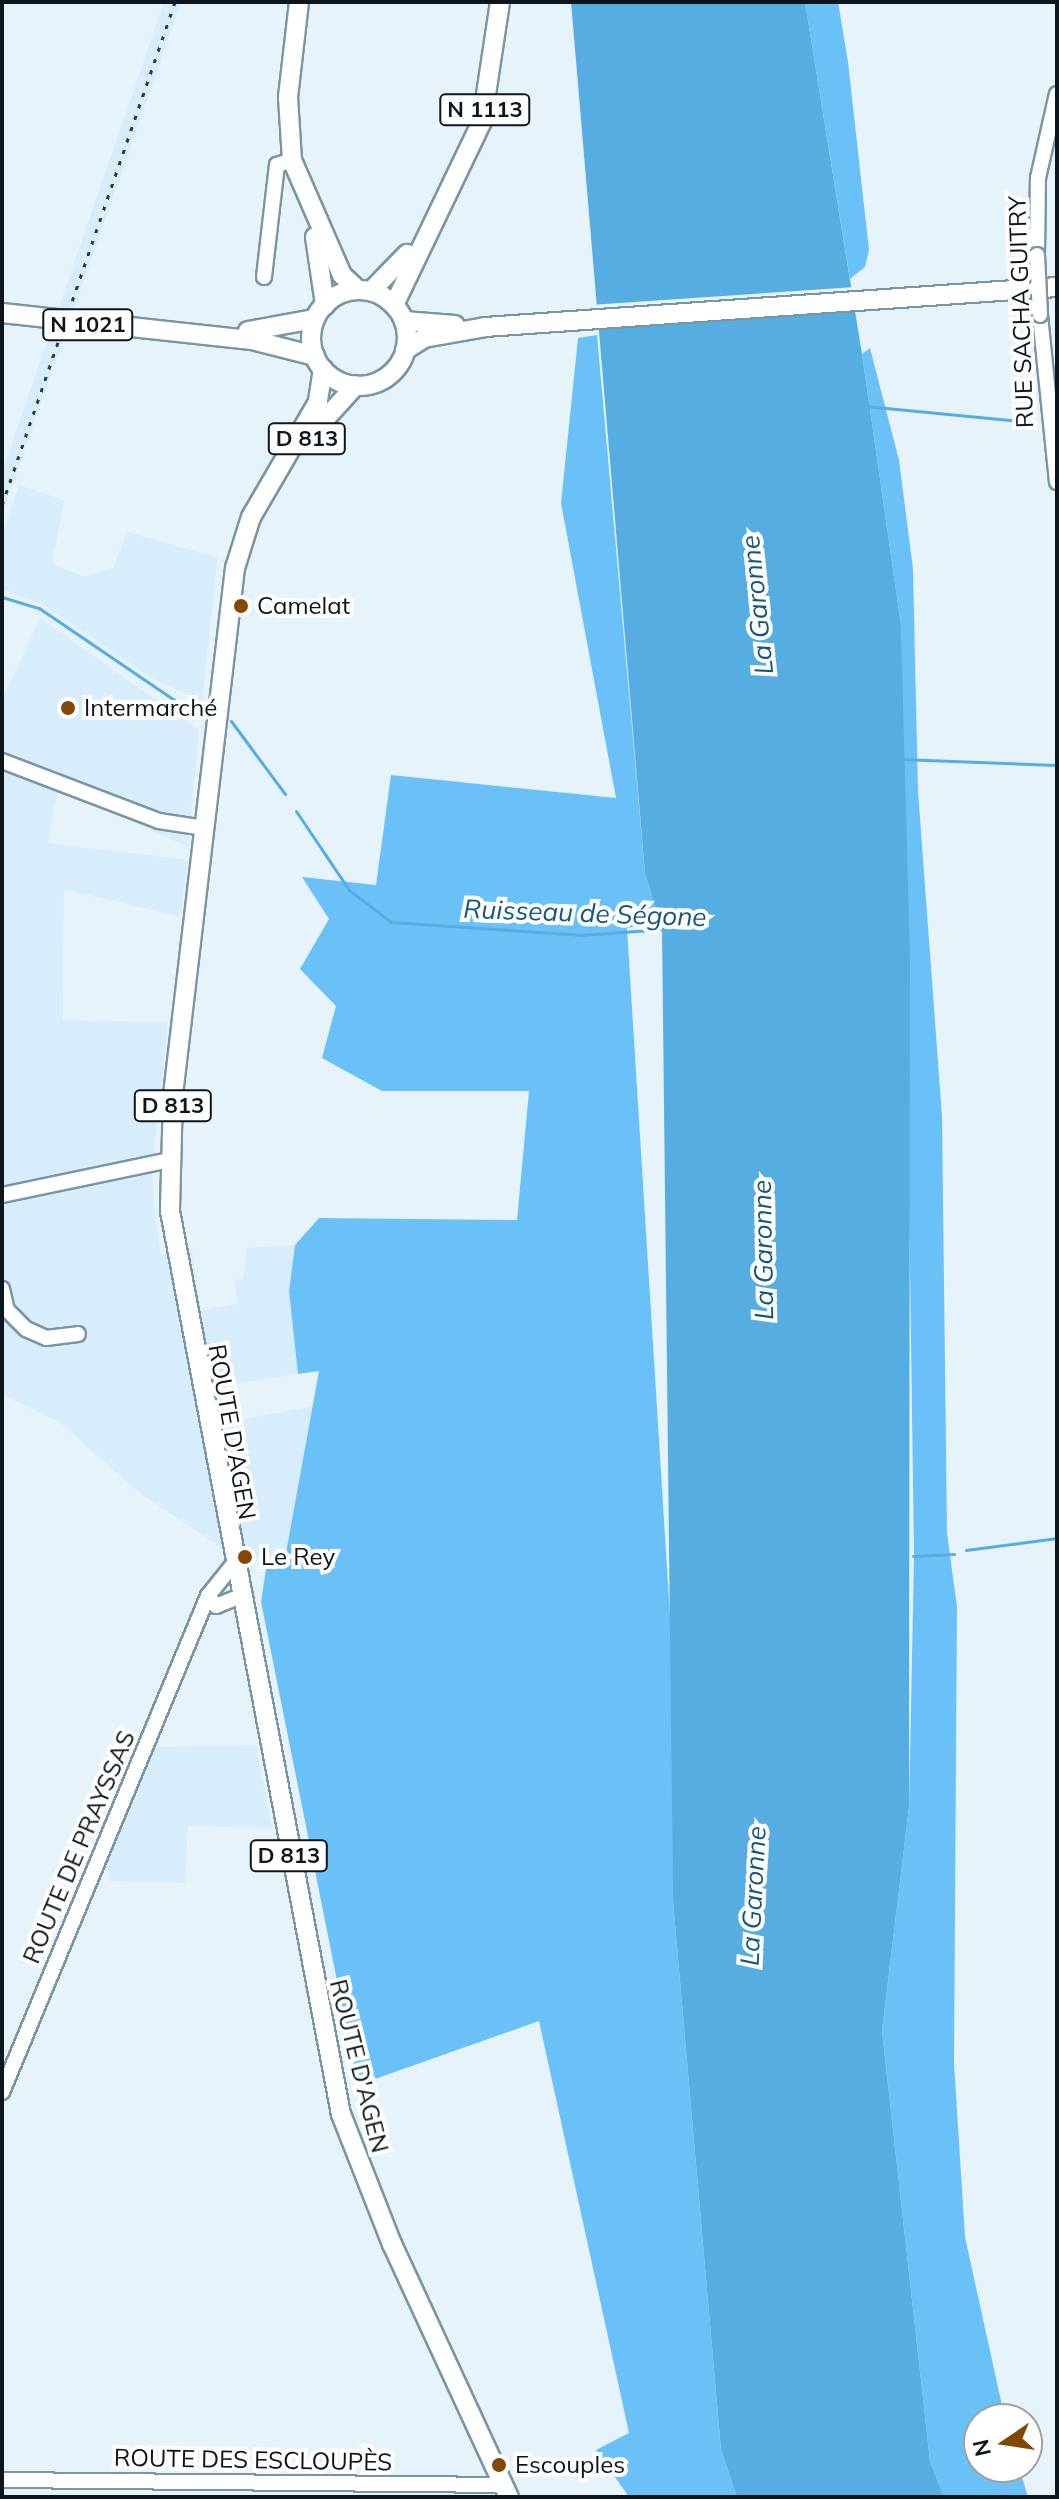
<!DOCTYPE html>
<html>
<head>
<meta charset="utf-8">
<style>
	body { margin:0 }
	#map { position:relative; width:1059px; height:2499px; overflow:hidden; background:#e7f3fb; font-family:Mulish,sans-serif }
	div>[style] { position:absolute }
	.built>* { inset:0; background:#d8edfc }
	.forest>* { inset:0; background:#6ac1f7 }
	.water>* { inset:0; background:#56ade2 }
	.pier>* { inset:0; background:#e7f3fb }
	.stream>* { height:3px; margin:-1.5px; padding:0 1.5px; transform-origin:1.5px; border-radius:1.5px; background:#56ade2 }
	.roads { filter:drop-shadow(2px 0 #7a95a6) drop-shadow(-2px 0 #7a95a6) drop-shadow(0 2px #7a95a6) drop-shadow(0 -2px #7a95a6) }
	.minor>* { height:14px; margin:-7px; padding:0 7px; transform-origin:7px; border-radius:7px; background:#fff }
	.major>* { height:18px; margin:-9px; padding:0 9px; transform-origin:9px; border-radius:9px; background:#fff }
	.major>.ring { margin:-9px; padding:0; box-sizing:content-box; background:none; border:18px solid #fff; border-radius:50% }
	.rail>* { height:3px; margin-top:-1.5px; transform-origin:0; background:repeating-linear-gradient(90deg,#303a40 0 4px,transparent 0 12px) }
	.bridges { filter:drop-shadow(2px 0 #7a95a6) drop-shadow(-2px 0 #7a95a6) drop-shadow(0 2px #7a95a6) drop-shadow(0 -2px #7a95a6) }
	.minor-bridge>* { height:14px; margin:-7px; padding:0 7px; transform-origin:7px; border-radius:7px; background:#fff }
	.dots>* { width:22px; height:22px; translate:-50% -50%; box-sizing:border-box; border:4px solid #fff; border-radius:50% }
	span { translate:-50% -50%; white-space:nowrap; text-align:center; line-height:1.15; -webkit-text-stroke:8px #fff; paint-order:stroke }
	.shield-label span { padding:2px 6px; background:#fff; border:2px solid; border-radius:6px; -webkit-text-stroke-width:0 }
	.shield-label { font-size:22px; color:#0c161c; font-weight:700 }
	.street-label { font-size:24px; color:#0c161c }
	.poi-label { font-size:24px; color:#0c161c }
	.left { translate:0 -50%; text-align:left }
	.water-label { font-size:26px; color:#13567a; font-style:italic }
	.frame { position:absolute; inset:0; border:4px solid #0c161c; pointer-events:none }
	.north { position:absolute; left:963px; top:2403px; width:80px; height:80px; box-sizing:border-box; background:#fff; border:2px solid #9ea2a4; border-radius:50%; rotate:257deg; font-size:22px; font-weight:700; line-height:32px; text-align:center; color:#0c161c }
	.north::after { content:''; display:block; margin:auto; width:28px; height:36px; background:#854707; clip-path:polygon(50% 0,100% 100%,50% 72%,0 100%) }
</style>
</head>
<body>
<div id="map">
	<div class="built">
		<div style="clip-path:polygon(164px 2px,181px 2px,2px 515px,2px 472px)"></div>
		<div style="clip-path:polygon(19px 485px,64px 500px,52px 564px,84px 576px,113px 568px,127px 532px,218px 558px,202px 701px,153px 679px,44px 605px,2px 589px,2px 538px)"></div>
		<div style="clip-path:polygon(40px 618px,199px 730px,188px 847px,58px 787px,48px 843px,188px 860px,180px 917px,64px 889px,63px 1020px,168px 1022px,152px 1172px,155px 1215px,161px 1254px,192px 1252px,201px 1310px,237px 1304px,235px 1280px,243px 1279px,247px 1248px,295px 1245px,289px 1291px,298px 1374px,226px 1385px,221px 1414px,222px 1423px,313px 1406px,284px 1565px,217px 1545px,142px 1495px,58px 1421px,2px 1395px,2px 700px)"></div>
		<div style="clip-path:polygon(256px 1745px,272px 1828px,188px 1826px,185px 1883px,110px 1881px,106px 1863px,153px 1747px)"></div>
	</div>
	<div class="forest">
		<div style="clip-path:polygon(805px 2px,838px 2px,848px 62px,869px 250px,865px 267px,850px 279px)"></div>
		<div style="clip-path:polygon(597px 335px,645px 873px,660px 921px,627px 928px,672px 1648px,673px 1901px,721px 2450px,737px 2497px,629px 2497px,596px 2450px,629px 2433px,539px 2021px,358px 2085px,261px 1602px,267px 1562px,284px 1564px,319px 1371px,298px 1374px,289px 1291px,295px 1245px,319px 1218px,517px 1220px,529px 1091px,382px 1091px,322px 1058px,336px 1006px,300px 969px,329px 919px,302px 877px,376px 885px,391px 775px,616px 798px,561px 503px,578px 338px)"></div>
		<div style="clip-path:polygon(870px 348px,899px 460px,913px 569px,918px 791px,942px 1116px,947px 1533px,957px 1607px,954px 2063px,965px 2237px,1005px 2419px,979px 2419px,979px 2467px,1019px 2467px,1028px 2497px,944px 2497px,930px 2461px,882px 2031px,909px 1807px,914px 1556px,901px 625px,862px 354px)"></div>
	</div>
	<div class="water">
		<div style="clip-path:polygon(571px 2px,805px 2px,862px 354px,901px 625px,910px 962px,909px 1807px,882px 2031px,930px 2461px,944px 2497px,737px 2497px,721px 2450px,673px 1901px,662px 929px,645px 873px)"></div>
	</div>
	<div class="pier">
		<div style="clip-path:polygon(855px 287px,859px 309px,592px 327px,590px 305px)"></div>
	</div>
	<div class="stream">
		<div style="left:865px;top:406px;width:168px;rotate:5.5deg"></div>
		<div style="left:2px;top:597px;width:39px;rotate:17deg"></div>
		<div style="left:39px;top:608px;width:196px;rotate:34.2deg"></div>
		<div style="left:231px;top:721px;width:91px;rotate:53.5deg"></div>
		<div style="left:901px;top:759px;width:156px;rotate:2.2deg"></div>
		<div style="left:296px;top:811px;width:95px;rotate:56.1deg"></div>
		<div style="left:349px;top:890px;width:53px;rotate:37.3deg"></div>
		<div style="left:391px;top:922px;width:189px;rotate:3.9deg"></div>
		<div style="left:580px;top:935px;width:85px;rotate:-4deg"></div>
		<div style="left:966px;top:1550px;width:92px;rotate:-7.5deg"></div>
		<div style="left:913px;top:1556px;width:41px;rotate:-2.8deg"></div>
	</div>
	<div class="roads">
		<div class="minor">
			<div style="left:1037px;top:255px;width:77px;rotate:-89.3deg"></div>
			<div style="left:1038px;top:178px;width:86px;rotate:-77.3deg"></div>
			<div style="left:264px;top:277px;width:113px;rotate:-83.4deg"></div>
			<div style="left:277px;top:165px;width:16px;rotate:-18deg"></div>
			<div style="left:1040px;top:315px;width:168px;rotate:84.2deg"></div>
			<div style="left:2px;top:761px;width:168px;rotate:20.9deg"></div>
			<div style="left:159px;top:821px;width:46px;rotate:8.8deg"></div>
			<div style="left:2px;top:1195px;width:171px;rotate:-11.8deg"></div>
			<div style="left:2px;top:1289px;width:22px;rotate:77deg"></div>
			<div style="left:7px;top:1310px;width:27px;rotate:45deg"></div>
			<div style="left:26px;top:1329px;width:22px;rotate:24deg"></div>
			<div style="left:46px;top:1338px;width:32px;rotate:-7deg"></div>
			<div style="left:232px;top:1566px;width:38px;rotate:129deg"></div>
			<div style="left:208px;top:1596px;width:13px;rotate:51deg"></div>
			<div style="left:216px;top:1606px;width:24px;rotate:-22deg"></div>
			<div style="left:2px;top:2092px;width:537px;rotate:-67.45deg"></div>
			<div style="left:2px;top:2480px;width:502px;rotate:0.57deg"></div>
		</div>
		<div class="major">
			<div style="left:299px;top:2px;width:96px;rotate:96.6deg"></div>
			<div style="left:288px;top:97px;width:63px;rotate:86.4deg"></div>
			<div style="left:292px;top:160px;width:125px;rotate:66.5deg"></div>
			<div style="left:342px;top:275px;width:22px;rotate:43deg"></div>
			<div style="left:315px;top:237px;width:69px;rotate:81.6deg"></div>
			<div class="ring" style="left:311px;top:290px;width:78px;height:78px"></div>
			<div style="left:371px;top:291px;width:52px;rotate:-45.8deg"></div>
			<div style="left:394px;top:305px;width:204px;rotate:-64.4deg"></div>
			<div style="left:482px;top:121px;width:120px;rotate:-81.4deg"></div>
			<div style="left:2px;top:313px;width:251px;rotate:6.2deg"></div>
			<div style="left:252px;top:340px;width:65px;rotate:14.3deg"></div>
			<div style="left:404px;top:321px;width:51px;rotate:4.5deg"></div>
			<div style="left:248px;top:331px;width:68px;rotate:-10.2deg"></div>
			<div style="left:405px;top:350px;width:22px;rotate:-32deg"></div>
			<div style="left:424px;top:338px;width:62px;rotate:-10.2deg"></div>
			<div style="left:485px;top:327px;width:573px;rotate:-4deg"></div>
			<div style="left:323px;top:369px;width:33px;rotate:99deg"></div>
			<div style="left:318px;top:402px;width:133px;rotate:120.2deg"></div>
			<div style="left:251px;top:517px;width:53px;rotate:107.4deg"></div>
			<div style="left:235px;top:568px;width:531px;rotate:96.71deg"></div>
			<div style="left:173px;top:1095px;width:116px;rotate:91.5deg"></div>
			<div style="left:170px;top:1211px;width:919px;rotate:79.28deg"></div>
			<div style="left:341px;top:2114px;width:140px;rotate:68.6deg"></div>
			<div style="left:392px;top:2244px;width:279px;rotate:65.2deg"></div>
			<div style="left:306px;top:440px;width:74px;rotate:-47.7deg"></div>
		</div>
	</div>
	<div class="rail">
		<div style="left:2px;top:505px;width:532px;rotate:-71.02deg"></div>
	</div>
	<div class="bridges">
		<div class="minor-bridge">
			<div style="left:1037px;top:255px;width:60px;rotate:87.1deg"></div>
		</div>
	</div>
	<div class="dots">
		<div style="left:241px;top:606px;background:#854707"></div>
		<div style="left:68px;top:708px;background:#854707"></div>
		<div style="left:245px;top:1557px;background:#854707"></div>
		<div style="left:499px;top:2465px;background:#854707"></div>
	</div>
	<div class="shield-label">
		<span style="left:485px;top:110px">N 1113</span>
		<span style="left:88px;top:325px">N 1021</span>
		<span style="left:307px;top:439px">D 813</span>
		<span style="left:173px;top:1106px">D 813</span>
		<span style="left:289px;top:1856px">D 813</span>
	</div>
	<div class="street-label">
		<span style="left:1021px;top:312px;rotate:-92deg">RUE SACHA GUITRY</span>
		<span style="left:232px;top:1432px;rotate:80deg">ROUTE D'AGEN</span>
		<span style="left:79px;top:1847px;rotate:-67deg">ROUTE DE PRAYSSAS</span>
		<span style="left:359px;top:2066px;rotate:76deg">ROUTE D'AGEN</span>
		<span style="left:253px;top:2460px;rotate:1deg">ROUTE DES ESCLOUPÈS</span>
	</div>
	<div class="poi-label">
		<span class="left" style="left:257px;top:606px">Camelat</span>
		<span class="left" style="left:84px;top:708px">Intermarché</span>
		<span class="left" style="left:261px;top:1557px">Le Rey</span>
		<span class="left" style="left:515px;top:2465px">Escouples</span>
	</div>
	<div class="water-label">
		<span style="left:757px;top:605px;rotate:-96deg">La Garonne</span>
		<span style="left:585px;top:913px;rotate:2deg">Ruisseau de Ségone</span>
		<span style="left:763px;top:1250px;rotate:-91deg">La Garonne</span>
		<span style="left:753px;top:1896px;rotate:-87deg">La Garonne</span>
	</div>
	<div class="frame"></div>
	<div class="north">N</div>
</div>
</body>
</html>
